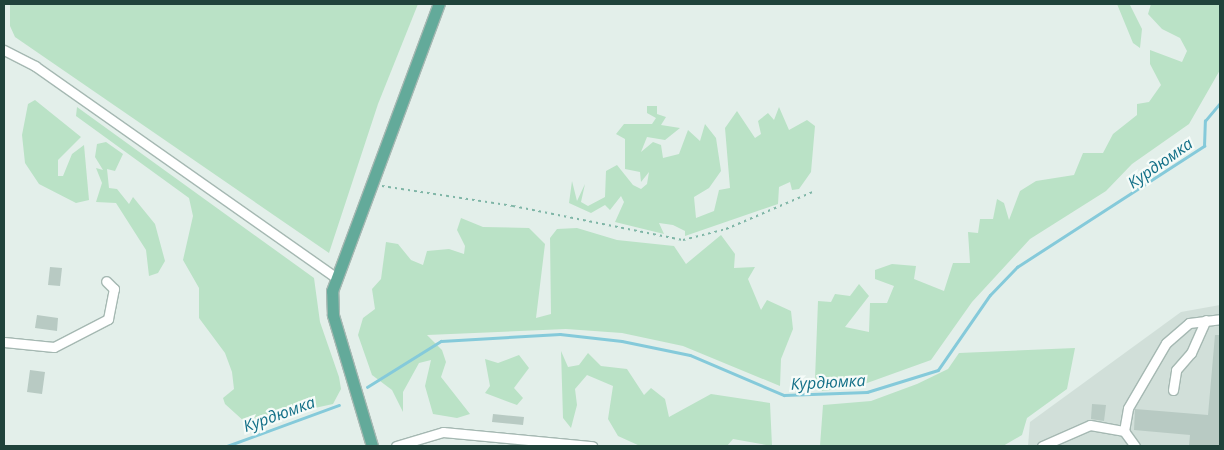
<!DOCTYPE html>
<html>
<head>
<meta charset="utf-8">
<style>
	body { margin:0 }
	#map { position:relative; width:1224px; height:450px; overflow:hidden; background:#e3efea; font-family:"Open Sans",sans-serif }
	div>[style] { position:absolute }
	.built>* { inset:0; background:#d1dfd9 }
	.green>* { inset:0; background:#bae2c6 }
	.stream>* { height:2.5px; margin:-1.25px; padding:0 1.25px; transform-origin:1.25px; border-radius:1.25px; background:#85cada }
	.building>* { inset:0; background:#b8cac3 }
	.path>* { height:2px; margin-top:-1px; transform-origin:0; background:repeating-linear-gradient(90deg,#80b6a7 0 2.5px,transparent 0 6.5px) }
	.roads { filter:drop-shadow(1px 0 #a5b8b2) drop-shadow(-1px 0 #a5b8b2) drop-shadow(0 1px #a5b8b2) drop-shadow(0 -1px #a5b8b2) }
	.minor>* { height:9px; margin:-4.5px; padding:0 4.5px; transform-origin:4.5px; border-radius:4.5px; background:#fff }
	.major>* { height:11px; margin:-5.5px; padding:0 5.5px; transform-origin:5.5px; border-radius:5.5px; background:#63aa9a }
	span { translate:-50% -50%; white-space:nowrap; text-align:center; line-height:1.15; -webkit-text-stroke:4.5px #f5fbf8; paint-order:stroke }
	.water-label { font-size:16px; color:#126f87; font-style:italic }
	.frame { position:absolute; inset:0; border:5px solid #20433b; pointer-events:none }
</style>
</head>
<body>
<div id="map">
	<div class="built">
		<div style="clip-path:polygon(1220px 305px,1220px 446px,1028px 446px,1030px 422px,1181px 312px)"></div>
	</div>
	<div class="green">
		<div style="clip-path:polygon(10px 4px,418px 4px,378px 104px,329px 253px,15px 37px,10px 26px)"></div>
		<div style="clip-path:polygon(1117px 4px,1134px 4px,1130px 5px,1142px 29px,1140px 48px,1133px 43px)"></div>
		<div style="clip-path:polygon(1151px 4px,1220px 4px,1220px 70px,1189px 124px,1132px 164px,1106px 191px,1030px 239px,972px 302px,931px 360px,856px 387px,822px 391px,815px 379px,818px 301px,831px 302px,835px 294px,850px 296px,859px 284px,869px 296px,845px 327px,869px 332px,870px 303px,887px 303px,894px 286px,875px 279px,875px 270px,892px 264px,916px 266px,914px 279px,944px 291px,953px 263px,970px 263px,968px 232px,978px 233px,980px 219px,993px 219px,997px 199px,1004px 203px,1009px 220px,1020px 191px,1036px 181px,1074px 175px,1083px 153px,1103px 153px,1113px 134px,1137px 115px,1137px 104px,1149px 102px,1161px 85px,1150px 64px,1150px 50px,1182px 62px,1187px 51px,1180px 38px,1162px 29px,1148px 14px)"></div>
		<div style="clip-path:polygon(35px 100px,81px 137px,58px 160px,58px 176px,63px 176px,72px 154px,84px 145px,89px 200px,76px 203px,39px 184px,25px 163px,22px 135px,28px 104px)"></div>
		<div style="clip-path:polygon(647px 106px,657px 106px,657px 114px,666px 117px,661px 125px,680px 128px,665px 140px,647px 137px,641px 152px,653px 142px,661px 145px,663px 158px,679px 154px,688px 130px,700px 141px,705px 124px,716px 138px,721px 171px,709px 188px,694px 197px,696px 218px,714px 211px,719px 190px,730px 188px,725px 128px,737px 111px,755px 138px,761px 134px,758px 121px,768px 113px,774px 120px,779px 107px,789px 130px,807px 120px,815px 126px,811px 172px,799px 189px,792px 190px,790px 182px,779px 187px,778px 204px,685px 236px,685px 231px,673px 225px,659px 223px,664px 234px,615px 222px,624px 202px,621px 196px,610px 210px,605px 205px,591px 213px,569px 203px,572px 181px,577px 201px,585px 184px,581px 202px,588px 206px,605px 197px,606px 171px,617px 165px,633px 185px,641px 189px,647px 184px,649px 172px,641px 182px,640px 172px,625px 169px,625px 139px,616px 134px,624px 124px,652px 124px,656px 118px,647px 113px)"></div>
		<div style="clip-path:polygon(77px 107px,314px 278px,320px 322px,339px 377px,341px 389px,333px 404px,246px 423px,225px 404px,223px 398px,234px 389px,232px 372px,225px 353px,199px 318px,199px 288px,183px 260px,193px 216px,189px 198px,76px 116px)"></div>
		<div style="clip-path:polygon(106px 142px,123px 154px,115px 171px,107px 169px,109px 188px,117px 189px,129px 204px,133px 197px,155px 224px,165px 261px,158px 273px,149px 276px,146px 250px,116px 203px,96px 202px,102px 183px,96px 168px,103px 170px,95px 157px,97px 144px)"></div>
		<div style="clip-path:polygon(461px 218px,483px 227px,529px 228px,545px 244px,536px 318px,551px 314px,550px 238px,557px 229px,577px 228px,617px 240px,674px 246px,686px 264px,721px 235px,735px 254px,734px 268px,755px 267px,748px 279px,761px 310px,767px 300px,791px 311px,793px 329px,781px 359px,780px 386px,683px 346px,622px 333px,566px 329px,427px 335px,442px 350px,446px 362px,441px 377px,470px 414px,457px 418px,433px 414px,425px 386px,431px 360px,419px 363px,403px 392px,403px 412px,392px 390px,372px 375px,358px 335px,363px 318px,375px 309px,372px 289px,381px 279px,386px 242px,398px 244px,411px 260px,423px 265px,427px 251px,449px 249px,464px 254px,465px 246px,457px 230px)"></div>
		<div style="clip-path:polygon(1075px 348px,1067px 389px,1027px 418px,1022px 435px,1003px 446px,820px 446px,823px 405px,871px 401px,917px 384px,948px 369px,959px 353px)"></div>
		<div style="clip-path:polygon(561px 351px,568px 367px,579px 365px,588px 353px,601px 366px,627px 369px,644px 395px,651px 388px,665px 399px,669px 417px,711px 394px,770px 403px,772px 446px,733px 439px,727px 446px,640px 446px,618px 436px,608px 419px,613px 386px,587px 375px,575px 389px,577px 405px,571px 428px,563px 418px)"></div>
		<div style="clip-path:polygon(519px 355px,529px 368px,514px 388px,523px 398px,517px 405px,485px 393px,490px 386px,485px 359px,498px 363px)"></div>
	</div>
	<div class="stream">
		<div style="left:367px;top:387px;width:87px;rotate:-31.9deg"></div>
		<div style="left:441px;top:341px;width:119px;rotate:-3.4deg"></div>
		<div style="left:560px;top:334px;width:62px;rotate:6.4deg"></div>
		<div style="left:622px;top:341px;width:69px;rotate:11.6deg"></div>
		<div style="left:690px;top:355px;width:102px;rotate:23.1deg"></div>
		<div style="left:784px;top:395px;width:83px;rotate:-2.1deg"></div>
		<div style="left:867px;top:392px;width:74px;rotate:-17.2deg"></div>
		<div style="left:938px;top:370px;width:91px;rotate:-55.3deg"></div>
		<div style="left:990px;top:295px;width:39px;rotate:-46deg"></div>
		<div style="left:1017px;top:267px;width:223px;rotate:-32.9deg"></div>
		<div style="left:1204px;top:146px;width:25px;rotate:-88deg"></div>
		<div style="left:1205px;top:121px;width:23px;rotate:-50deg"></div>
		<div style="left:227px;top:446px;width:119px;rotate:-20.1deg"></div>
	</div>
	<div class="building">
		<div style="clip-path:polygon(50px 267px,62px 268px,60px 286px,48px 285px)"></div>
		<div style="clip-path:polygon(37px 315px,58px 318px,57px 331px,35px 328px)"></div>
		<div style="clip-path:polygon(1215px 335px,1220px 335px,1220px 446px,1189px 446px,1190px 435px,1134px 430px,1135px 409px,1208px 415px)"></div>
		<div style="clip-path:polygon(30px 370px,45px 372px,42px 394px,27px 392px)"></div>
		<div style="clip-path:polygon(1092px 404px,1106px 405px,1104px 421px,1091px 419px)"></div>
		<div style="clip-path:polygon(493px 414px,524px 417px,523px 425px,492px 422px)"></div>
	</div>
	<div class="path">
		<div style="left:382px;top:186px;width:133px;rotate:8.7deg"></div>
		<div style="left:513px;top:206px;width:173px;rotate:11.3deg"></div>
		<div style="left:683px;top:240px;width:44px;rotate:-14.3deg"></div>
		<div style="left:726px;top:229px;width:97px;rotate:-23.1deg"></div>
	</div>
	<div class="roads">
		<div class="minor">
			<div style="left:4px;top:50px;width:35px;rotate:27deg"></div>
			<div style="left:35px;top:66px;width:365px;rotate:35.1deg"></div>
			<div style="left:4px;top:342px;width:50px;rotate:5.7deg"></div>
			<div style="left:54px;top:347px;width:61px;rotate:-27.4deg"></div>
			<div style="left:108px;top:319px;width:31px;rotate:-79deg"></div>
			<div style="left:114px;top:289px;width:11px;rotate:-135deg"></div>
			<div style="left:1173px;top:390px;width:20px;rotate:-81deg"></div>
			<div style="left:1176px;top:370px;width:23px;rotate:-49deg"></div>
			<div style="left:1191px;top:353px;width:36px;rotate:-66deg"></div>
			<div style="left:1124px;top:431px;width:23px;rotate:-80deg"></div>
			<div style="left:1128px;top:408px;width:75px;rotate:-59.7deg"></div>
			<div style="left:1166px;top:343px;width:30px;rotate:-41deg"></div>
			<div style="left:1189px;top:323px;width:31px;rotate:-7deg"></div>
			<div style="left:396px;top:446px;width:49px;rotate:-16.6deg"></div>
			<div style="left:443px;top:432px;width:150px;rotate:5.4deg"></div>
			<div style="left:1042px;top:446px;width:52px;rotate:-23.6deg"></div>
			<div style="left:1090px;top:425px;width:35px;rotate:10deg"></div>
			<div style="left:1124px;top:431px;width:19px;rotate:54deg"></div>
		</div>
		<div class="major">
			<div style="left:372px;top:446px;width:137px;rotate:-106.6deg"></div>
			<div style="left:333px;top:315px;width:24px;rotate:-92deg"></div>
			<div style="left:332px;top:291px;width:306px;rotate:-69.6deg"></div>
		</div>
	</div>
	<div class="water-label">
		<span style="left:1160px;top:163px;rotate:-35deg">Курдюмка</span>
		<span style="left:828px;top:382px;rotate:-3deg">Курдюмка</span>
		<span style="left:279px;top:414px;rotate:-20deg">Курдюмка</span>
	</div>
	<div class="frame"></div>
</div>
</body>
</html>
